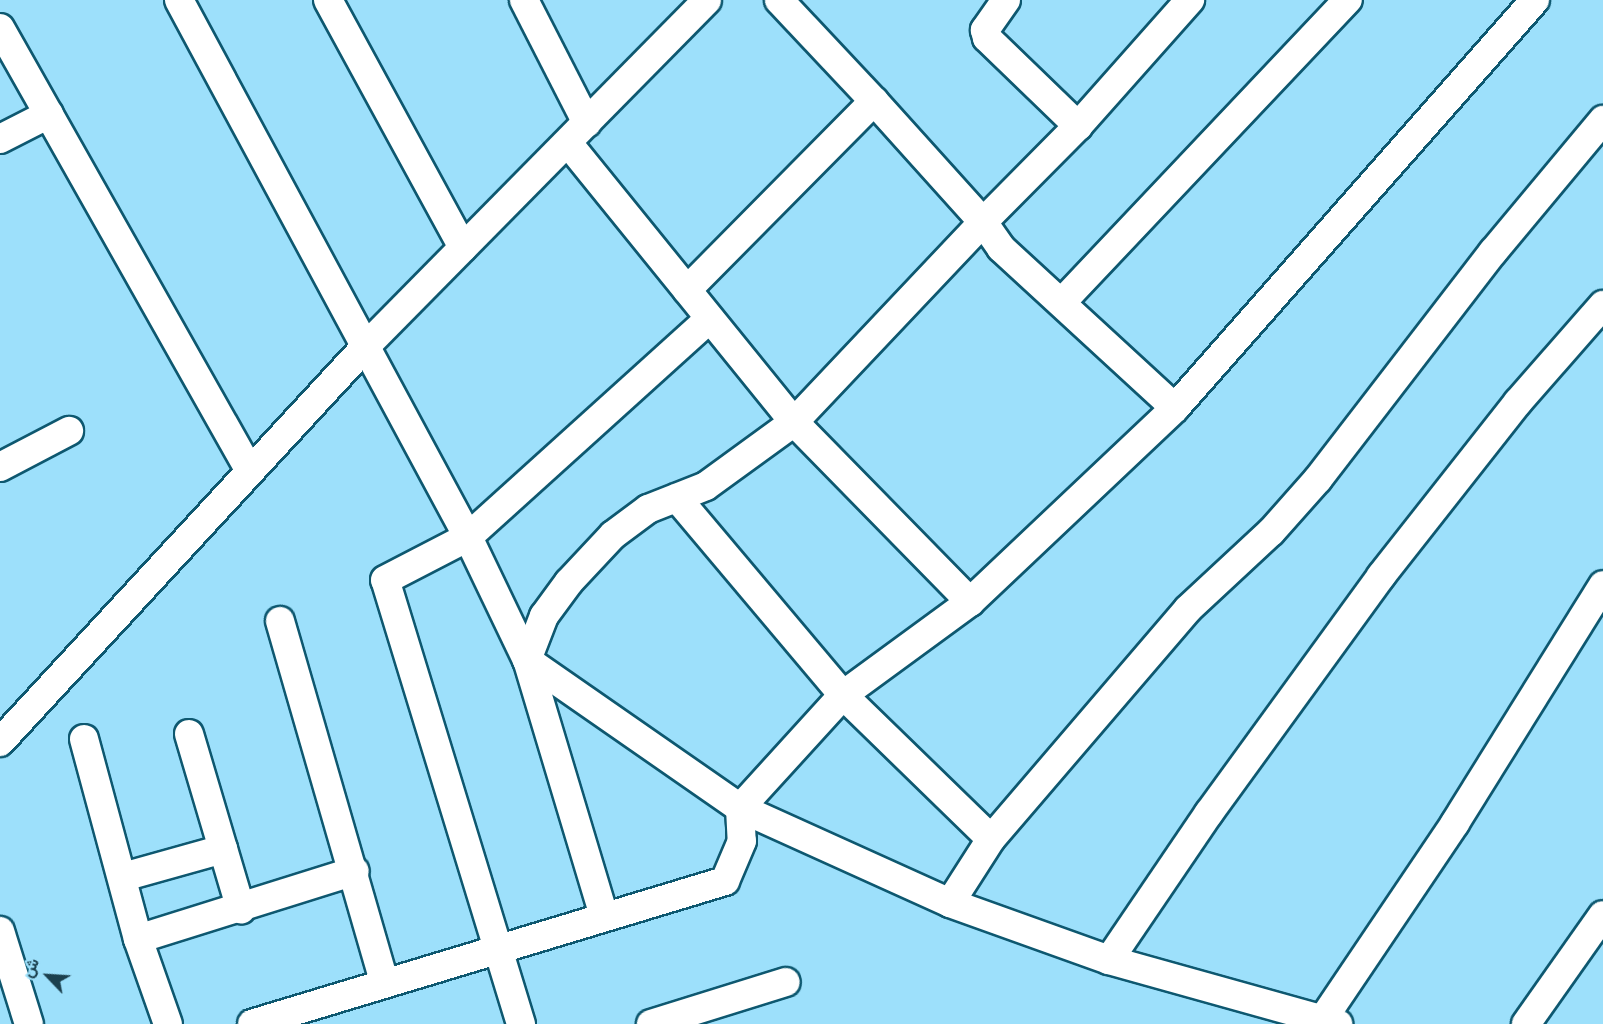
<!DOCTYPE html>
<html>
<head>
<meta charset="utf-8">
<style>
	body { margin:0 }
	#map { position:relative; width:1603px; height:1024px; overflow:hidden; background:#9de0fb; font-family:Overpass,Vazirmatn,sans-serif }
	div>[style] { position:absolute }
	.roads { filter:drop-shadow(2px 0 #0e5870) drop-shadow(-2px 0 #0e5870) drop-shadow(0 2px #0e5870) drop-shadow(0 -2px #0e5870) }
	.street>* { height:28px; margin:-14px; padding:0 14px; transform-origin:14px; border-radius:14px; background:#fff }
	span { translate:-50% -50%; white-space:nowrap; text-align:center; line-height:1.15; -webkit-text-stroke:5px #9de0fb; paint-order:stroke }
	.north { position:absolute; left:18px; top:946px; width:60px; height:60px; -webkit-text-stroke:4px #9de0fb; paint-order:stroke; rotate:295deg; font-size:16px; font-weight:700; line-height:24px; text-align:center; color:#1b404e }
	.north::after { content:''; display:block; margin:auto; width:21px; height:27px; background:#1b404e; clip-path:polygon(50% 0,100% 100%,50% 72%,0 100%) }
</style>
</head>
<body>
<div id="map">
	<div class="roads">
		<div class="street">
			<div style="left:179px;top:0;width:610px;rotate:61.71deg"></div>
			<div style="left:468px;top:537px;width:136px;rotate:64.4deg"></div>
			<div style="left:527px;top:660px;width:259px;rotate:34.8deg"></div>
			<div style="left:740px;top:808px;width:33px;rotate:87deg"></div>
			<div style="left:742px;top:841px;width:43px;rotate:113deg"></div>
			<div style="left:725px;top:881px;width:494px;rotate:163.2deg"></div>
			<div style="left:328px;top:0;width:282px;rotate:61.4deg"></div>
			<div style="left:524px;top:0;width:138px;rotate:62.9deg"></div>
			<div style="left:779px;top:0;width:139px;rotate:46.8deg"></div>
			<div style="left:1006px;top:0;width:37px;rotate:125deg"></div>
			<div style="left:985px;top:30px;width:8px;rotate:76deg"></div>
			<div style="left:987px;top:38px;width:127px;rotate:44deg"></div>
			<div style="left:0;top:28px;width:509px;rotate:60.56deg"></div>
			<div style="left:0;top:139px;width:55px;rotate:-27deg"></div>
			<div style="left:568px;top:143px;width:359px;rotate:51deg"></div>
			<div style="left:794px;top:422px;width:252px;rotate:45.6deg"></div>
			<div style="left:970px;top:602px;width:282px;rotate:-43.4deg"></div>
			<div style="left:1175px;top:408px;width:544px;rotate:-48.58deg"></div>
			<div style="left:687px;top:290px;width:266px;rotate:-45.3deg"></div>
			<div style="left:874px;top:101px;width:163px;rotate:48deg"></div>
			<div style="left:983px;top:222px;width:135px;rotate:-45.3deg"></div>
			<div style="left:1078px;top:126px;width:169px;rotate:-48.4deg"></div>
			<div style="left:1062px;top:302px;width:416px;rotate:-46.6deg"></div>
			<div style="left:0;top:467px;width:78px;rotate:-27.6deg"></div>
			<div style="left:677px;top:498px;width:258px;rotate:49.9deg"></div>
			<div style="left:843px;top:695px;width:206px;rotate:44.2deg"></div>
			<div style="left:991px;top:839px;width:303px;rotate:-49.4deg"></div>
			<div style="left:1188px;top:609px;width:113px;rotate:-42.9deg"></div>
			<div style="left:1271px;top:532px;width:71px;rotate:-48.4deg"></div>
			<div style="left:1318px;top:479px;width:287px;rotate:-52.4deg"></div>
			<div style="left:1493px;top:252px;width:172px;rotate:-50.2deg"></div>
			<div style="left:970px;top:602px;width:157px;rotate:143.8deg"></div>
			<div style="left:843px;top:695px;width:153px;rotate:132.3deg"></div>
			<div style="left:740px;top:808px;width:230px;rotate:24.3deg"></div>
			<div style="left:950px;top:903px;width:169px;rotate:19.7deg"></div>
			<div style="left:1109px;top:960px;width:238px;rotate:15.6deg"></div>
			<div style="left:280px;top:621px;width:376px;rotate:73.9deg"></div>
			<div style="left:189px;top:734px;width:183px;rotate:73.5deg"></div>
			<div style="left:84px;top:739px;width:207px;rotate:74.9deg"></div>
			<div style="left:138px;top:939px;width:90px;rotate:70.6deg"></div>
			<div style="left:0;top:742px;width:541px;rotate:-47.25deg"></div>
			<div style="left:367px;top:345px;width:484px;rotate:-45.4deg"></div>
			<div style="left:123px;top:877px;width:104px;rotate:-15.6deg"></div>
			<div style="left:950px;top:903px;width:76px;rotate:-57.4deg"></div>
			<div style="left:604px;top:916px;width:267px;rotate:-106.7deg"></div>
			<div style="left:527px;top:660px;width:47px;rotate:-68.9deg"></div>
			<div style="left:544px;top:616px;width:42px;rotate:-53.7deg"></div>
			<div style="left:569px;top:582px;width:64px;rotate:-46.9deg"></div>
			<div style="left:613px;top:535px;width:44px;rotate:-36.6deg"></div>
			<div style="left:648px;top:509px;width:62px;rotate:-21.6deg"></div>
			<div style="left:706px;top:486px;width:109px;rotate:-36deg"></div>
			<div style="left:794px;top:422px;width:275px;rotate:-46.6deg"></div>
			<div style="left:983px;top:222px;width:32px;rotate:55deg"></div>
			<div style="left:1001px;top:248px;width:236px;rotate:42.6deg"></div>
			<div style="left:0;top:931px;width:97px;rotate:72.7deg"></div>
			<div style="left:138px;top:939px;width:227px;rotate:-17.4deg"></div>
			<div style="left:1109px;top:960px;width:178px;rotate:-55.8deg"></div>
			<div style="left:1209px;top:813px;width:293px;rotate:-54deg"></div>
			<div style="left:1381px;top:576px;width:221px;rotate:-51.8deg"></div>
			<div style="left:1518px;top:402px;width:129px;rotate:-48.8deg"></div>
			<div style="left:1323px;top:1019px;width:236px;rotate:-56deg"></div>
			<div style="left:1455px;top:823px;width:280px;rotate:-58.1deg"></div>
			<div style="left:521px;top:1024px;width:464px;rotate:-107deg"></div>
			<div style="left:385px;top:580px;width:93px;rotate:-27.4deg"></div>
			<div style="left:468px;top:537px;width:325px;rotate:-42.1deg"></div>
			<div style="left:651px;top:1024px;width:141px;rotate:-17.3deg"></div>
			<div style="left:1526px;top:1024px;width:133px;rotate:-54.8deg"></div>
		</div>
	</div>
	<div class="north">ش</div>
</div>
</body>
</html>
